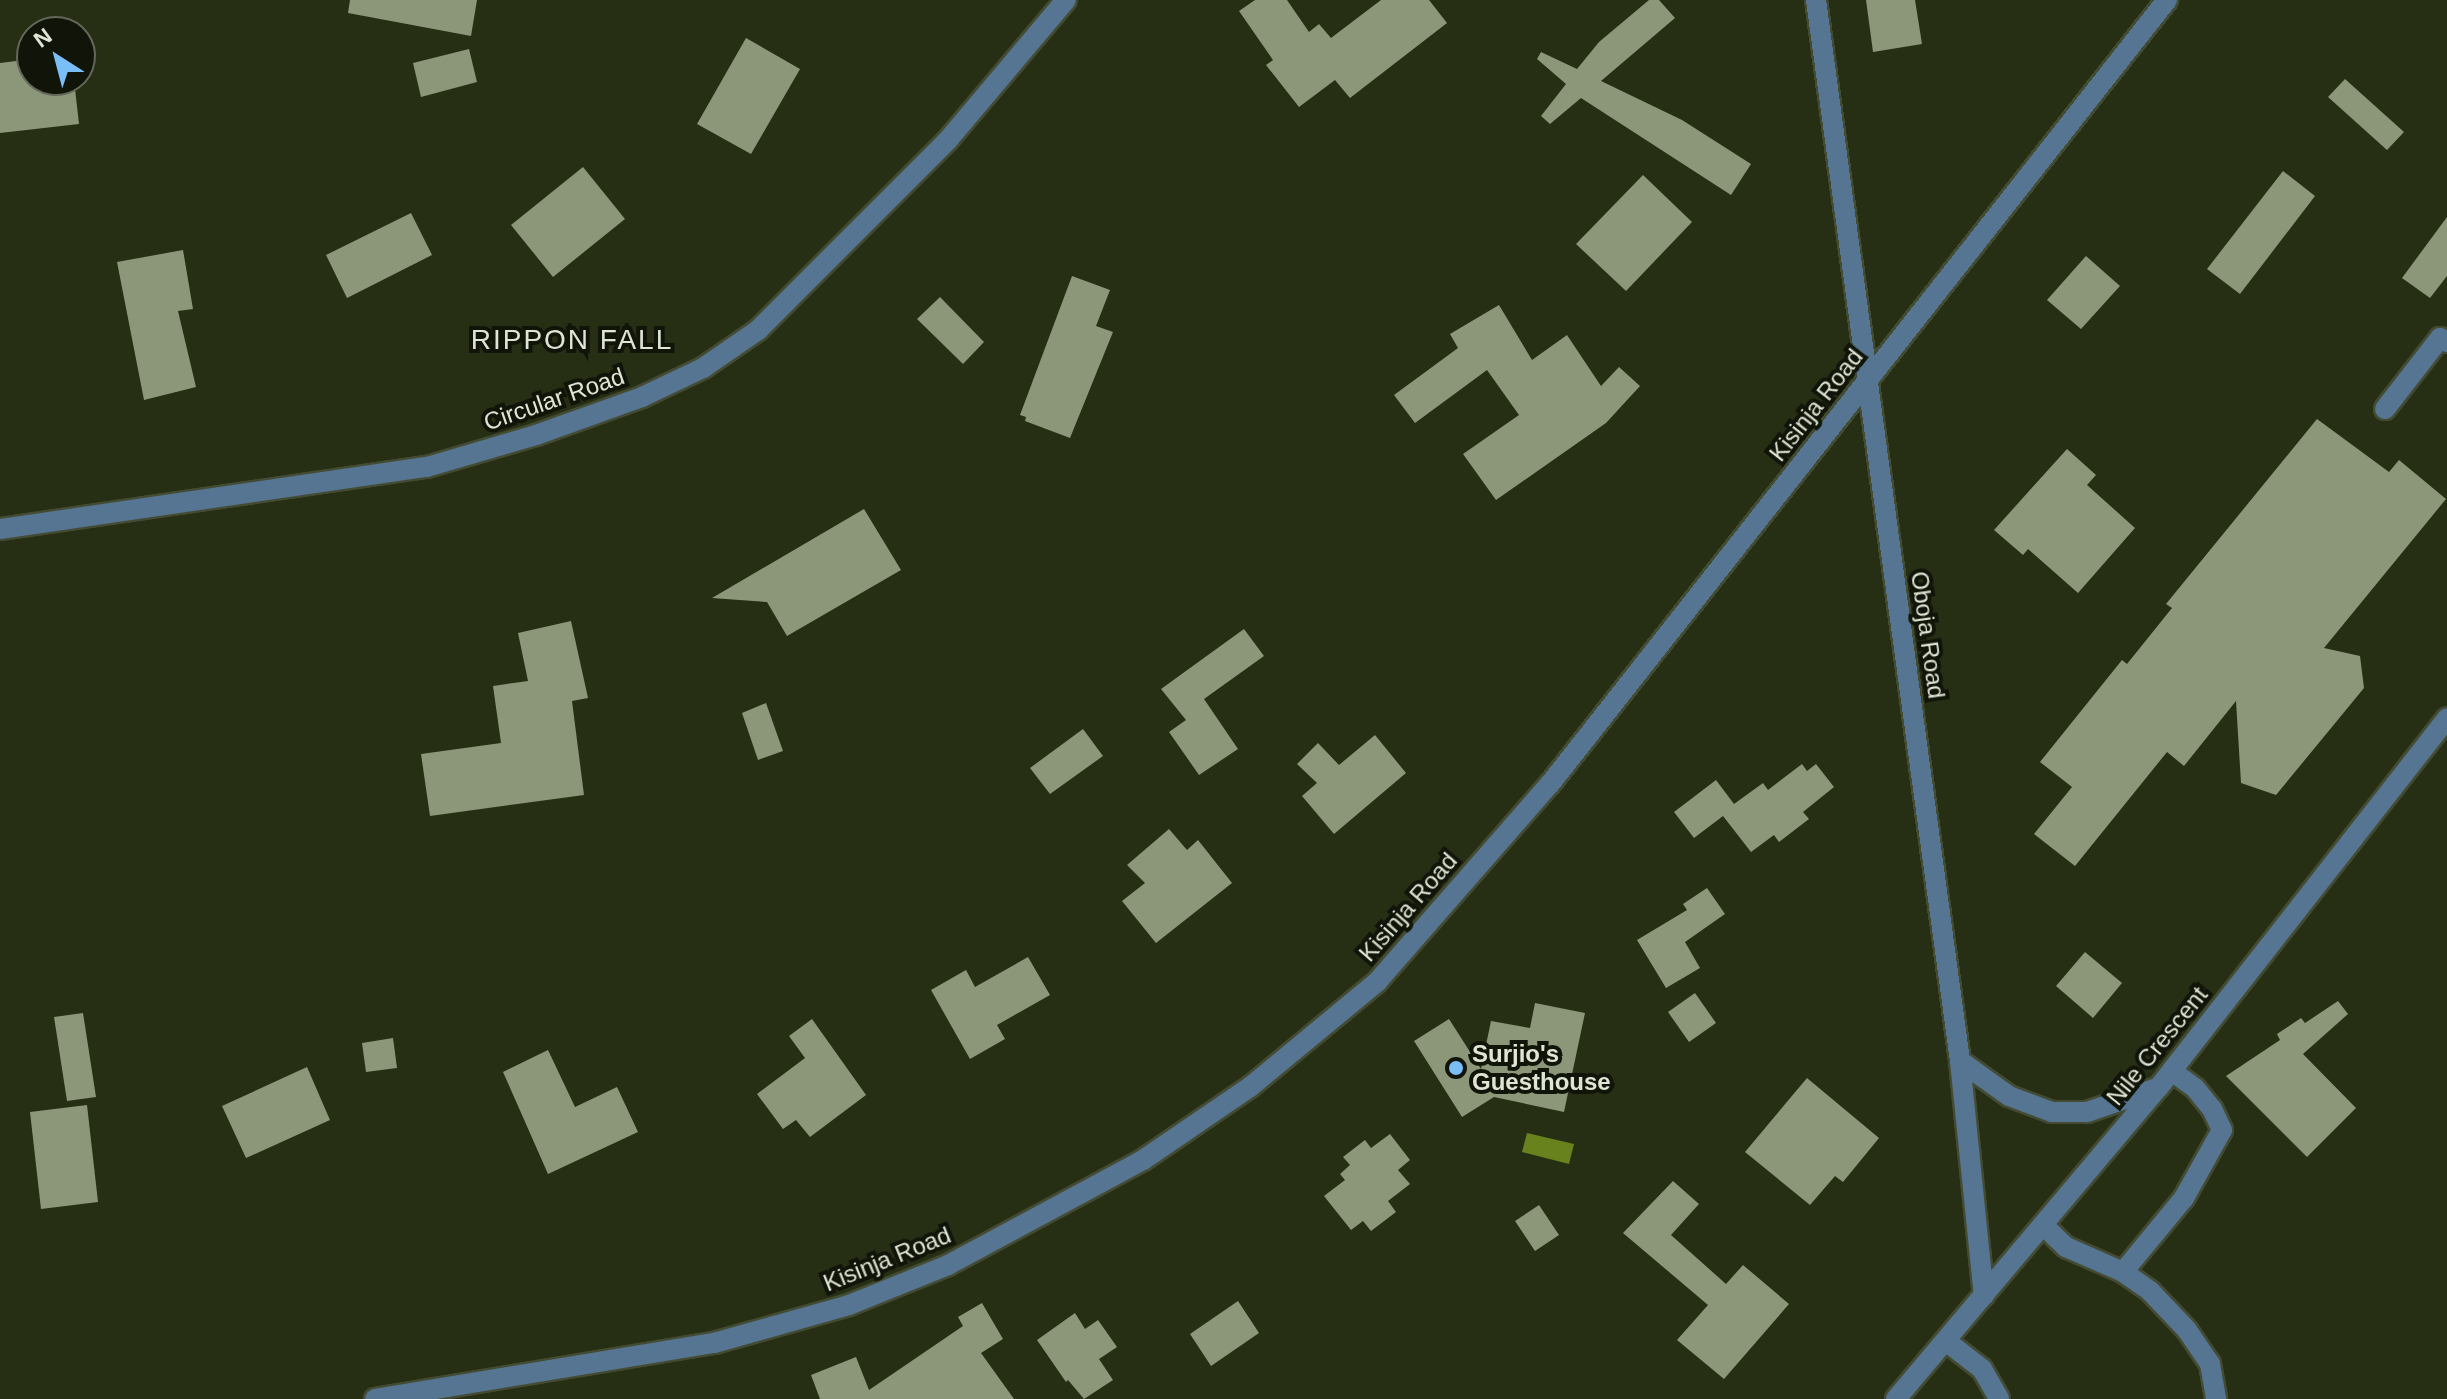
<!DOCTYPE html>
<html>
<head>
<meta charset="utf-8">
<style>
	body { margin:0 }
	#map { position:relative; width:2447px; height:1399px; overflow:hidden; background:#262e14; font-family:Helvetica,sans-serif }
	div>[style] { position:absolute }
	.water>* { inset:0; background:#68831d }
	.building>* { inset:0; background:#8c9779 }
	.roads { filter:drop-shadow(2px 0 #444b33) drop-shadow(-2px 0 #444b33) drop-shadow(0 2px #444b33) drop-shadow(0 -2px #444b33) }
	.minor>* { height:20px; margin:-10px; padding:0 10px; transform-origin:10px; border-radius:10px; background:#557592 }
	.dots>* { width:22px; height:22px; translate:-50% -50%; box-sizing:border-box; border:4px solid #111509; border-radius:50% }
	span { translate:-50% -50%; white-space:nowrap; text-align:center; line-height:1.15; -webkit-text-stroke:8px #111509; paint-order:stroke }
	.street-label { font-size:24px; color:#dfe5d5 }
	.poi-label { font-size:24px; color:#dfe5d5; font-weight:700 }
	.left { translate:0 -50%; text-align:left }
	.quarter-label { font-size:28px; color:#dfe5d5; letter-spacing:2px }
	.north { position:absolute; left:16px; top:16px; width:80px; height:80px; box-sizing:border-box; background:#111509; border:2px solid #63685b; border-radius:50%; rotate:324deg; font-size:22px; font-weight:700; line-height:32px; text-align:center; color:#dfe5d5 }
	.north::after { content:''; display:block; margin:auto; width:28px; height:36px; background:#7abef8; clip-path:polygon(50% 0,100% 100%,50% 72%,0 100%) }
</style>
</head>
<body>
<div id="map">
	<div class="water">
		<div style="clip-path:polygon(1527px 1133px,1574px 1144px,1569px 1164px,1522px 1152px)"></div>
	</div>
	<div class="building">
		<div style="clip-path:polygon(350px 0,477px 0,471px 36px,348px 13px)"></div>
		<div style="clip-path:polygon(1255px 0,1287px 0,1309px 32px,1319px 24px,1331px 38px,1381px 0,1429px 0,1447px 23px,1350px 98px,1335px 80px,1299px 107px,1266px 65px,1273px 60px,1239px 11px)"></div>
		<div style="clip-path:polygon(1649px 0,1659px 0,1675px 18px,1601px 81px,1682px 120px,1751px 164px,1731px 195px,1581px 98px,1550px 124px,1541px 116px,1566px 84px,1537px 59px,1541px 52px,1577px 69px,1599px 42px)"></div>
		<div style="clip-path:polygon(1866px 0,1915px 0,1922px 44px,1873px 52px)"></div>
		<div style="clip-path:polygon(746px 38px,800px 69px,751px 154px,697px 124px)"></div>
		<div style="clip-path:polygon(469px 49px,477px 82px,421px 97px,413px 63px)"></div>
		<div style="clip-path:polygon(32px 59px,32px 80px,74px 80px,79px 124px,0 133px,0 63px)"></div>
		<div style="clip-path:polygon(2345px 79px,2404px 132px,2387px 150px,2328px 97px)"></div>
		<div style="clip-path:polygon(583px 167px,625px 219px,553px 277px,511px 225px)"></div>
		<div style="clip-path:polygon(2283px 171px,2315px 196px,2240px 294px,2207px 269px)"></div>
		<div style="clip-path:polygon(1643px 175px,1692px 222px,1626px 291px,1576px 244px)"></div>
		<div style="clip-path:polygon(411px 213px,432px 255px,347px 298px,326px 255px)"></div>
		<div style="clip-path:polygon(2447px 217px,2447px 276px,2430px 298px,2402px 278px)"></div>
		<div style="clip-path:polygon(183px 250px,193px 309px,178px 311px,196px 387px,144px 400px,117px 262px)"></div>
		<div style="clip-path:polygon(2086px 256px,2120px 286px,2081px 329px,2047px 300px)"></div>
		<div style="clip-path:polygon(1072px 276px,1110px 290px,1096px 326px,1113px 332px,1070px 438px,1025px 421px,1026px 417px,1020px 415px)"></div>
		<div style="clip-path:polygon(940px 297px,984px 342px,963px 364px,917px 319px)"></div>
		<div style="clip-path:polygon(1499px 305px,1532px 360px,1567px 335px,1601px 386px,1619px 367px,1640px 386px,1606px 423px,1496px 500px,1463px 454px,1519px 415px,1487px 370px,1415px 423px,1394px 395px,1458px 348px,1450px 334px)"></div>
		<div style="clip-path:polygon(2317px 419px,2389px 472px,2399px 460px,2446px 499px,2324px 648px,2360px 656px,2364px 688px,2276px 795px,2241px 783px,2236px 701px,2184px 766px,2167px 752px,2075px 866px,2034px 834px,2072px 787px,2040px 762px,2122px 660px,2127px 664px,2172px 608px,2166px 604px)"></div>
		<div style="clip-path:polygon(2067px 449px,2096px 475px,2087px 485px,2135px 528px,2078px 593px,2028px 549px,2023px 555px,1994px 530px)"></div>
		<div style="clip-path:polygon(864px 509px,901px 570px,787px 636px,767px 602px,712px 598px)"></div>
		<div style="clip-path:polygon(571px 621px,588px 698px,572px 701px,584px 795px,430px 816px,421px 754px,501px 743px,493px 686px,528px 681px,518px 633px)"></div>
		<div style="clip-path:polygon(1244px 629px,1264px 656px,1204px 699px,1238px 749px,1199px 775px,1169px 732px,1186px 720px,1161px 689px)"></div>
		<div style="clip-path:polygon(766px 703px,783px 751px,758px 760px,742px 713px)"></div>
		<div style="clip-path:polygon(1083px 729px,1103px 756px,1050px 794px,1030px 768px)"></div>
		<div style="clip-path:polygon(1375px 735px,1406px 773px,1334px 834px,1302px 796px,1317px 783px,1297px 764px,1318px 743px,1339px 765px)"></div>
		<div style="clip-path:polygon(1802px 764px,1807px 771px,1816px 764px,1834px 787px,1803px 812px,1809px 819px,1779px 842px,1774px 835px,1751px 852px,1723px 816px,1694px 838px,1674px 812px,1716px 780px,1734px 804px,1763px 783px,1768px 790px)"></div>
		<div style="clip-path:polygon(1169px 829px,1187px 850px,1198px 840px,1232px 883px,1156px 943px,1122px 901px,1145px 883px,1127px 865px)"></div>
		<div style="clip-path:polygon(1707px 888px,1725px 914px,1685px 942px,1700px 968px,1666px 988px,1637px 940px,1687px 910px,1683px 904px)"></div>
		<div style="clip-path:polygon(2085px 952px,2122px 983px,2093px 1018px,2056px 986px)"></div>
		<div style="clip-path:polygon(1028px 957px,1050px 995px,997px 1025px,1005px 1039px,970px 1059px,931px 990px,966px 970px,975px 987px)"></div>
		<div style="clip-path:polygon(1695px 993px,1716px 1023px,1689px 1042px,1668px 1012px)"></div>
		<div style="clip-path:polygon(2338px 1001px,2348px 1014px,2303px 1054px,2356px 1108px,2307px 1157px,2226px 1076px,2280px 1040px,2277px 1034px,2301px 1018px,2305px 1023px)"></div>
		<div style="clip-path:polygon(1535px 1003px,1585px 1013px,1564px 1112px,1494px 1097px,1462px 1117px,1414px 1041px,1449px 1019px,1481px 1069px,1491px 1021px,1530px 1028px)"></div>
		<div style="clip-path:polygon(83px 1013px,96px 1097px,67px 1101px,54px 1017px)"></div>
		<div style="clip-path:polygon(812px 1019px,866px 1095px,810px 1137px,796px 1120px,783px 1129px,757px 1094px,805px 1058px,789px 1036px)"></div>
		<div style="clip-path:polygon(393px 1038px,397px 1068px,366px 1072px,362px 1043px)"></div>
		<div style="clip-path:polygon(548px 1050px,575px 1107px,617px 1087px,638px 1132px,548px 1174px,503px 1072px)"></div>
		<div style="clip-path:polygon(307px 1067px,330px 1120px,246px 1158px,222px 1106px)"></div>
		<div style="clip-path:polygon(1807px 1078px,1879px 1138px,1843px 1182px,1835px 1176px,1810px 1205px,1745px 1152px)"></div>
		<div style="clip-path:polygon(87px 1105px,98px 1202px,41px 1209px,30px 1112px)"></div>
		<div style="clip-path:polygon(1390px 1134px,1410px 1160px,1398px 1170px,1410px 1184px,1388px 1201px,1396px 1212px,1371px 1231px,1363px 1221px,1351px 1230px,1324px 1196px,1345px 1180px,1340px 1174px,1350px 1165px,1343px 1157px,1365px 1140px,1371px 1148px)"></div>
		<div style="clip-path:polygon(1673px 1181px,1699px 1204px,1671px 1235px,1726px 1284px,1743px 1265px,1789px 1304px,1724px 1379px,1677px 1340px,1708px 1305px,1623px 1233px)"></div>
		<div style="clip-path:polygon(1539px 1205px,1559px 1235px,1535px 1251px,1515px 1221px)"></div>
		<div style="clip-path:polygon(1238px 1301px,1259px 1333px,1211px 1366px,1190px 1334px)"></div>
		<div style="clip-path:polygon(982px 1303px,1003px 1339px,981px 1353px,1014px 1399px,820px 1399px,811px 1375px,856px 1357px,869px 1390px,963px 1326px,958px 1317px)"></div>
		<div style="clip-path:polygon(1075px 1313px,1085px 1329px,1098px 1320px,1117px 1347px,1099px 1359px,1113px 1380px,1084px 1399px,1068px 1380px,1066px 1382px,1037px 1340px)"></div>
	</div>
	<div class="roads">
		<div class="minor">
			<div style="left:1816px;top:0;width:1071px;rotate:82.27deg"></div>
			<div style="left:1960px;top:1061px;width:236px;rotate:84.2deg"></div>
			<div style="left:2385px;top:409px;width:90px;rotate:-52.2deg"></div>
			<div style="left:2440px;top:338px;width:8px;rotate:30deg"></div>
			<div style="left:0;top:529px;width:431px;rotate:-8.3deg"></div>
			<div style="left:427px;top:467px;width:114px;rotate:-16.4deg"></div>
			<div style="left:536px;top:435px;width:113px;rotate:-19.7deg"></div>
			<div style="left:642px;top:397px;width:68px;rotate:-25.4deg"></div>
			<div style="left:703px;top:368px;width:67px;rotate:-34.6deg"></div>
			<div style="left:758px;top:330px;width:269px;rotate:-45deg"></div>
			<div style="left:948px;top:140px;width:183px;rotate:-49.9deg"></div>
			<div style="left:1960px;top:1061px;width:60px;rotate:35.5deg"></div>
			<div style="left:2009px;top:1096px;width:46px;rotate:20.4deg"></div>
			<div style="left:2052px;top:1112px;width:35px"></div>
			<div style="left:2087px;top:1112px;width:71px;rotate:-18.9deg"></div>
			<div style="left:2043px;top:1225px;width:32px;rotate:44deg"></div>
			<div style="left:2066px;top:1247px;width:62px;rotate:23.7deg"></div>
			<div style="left:2123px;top:1272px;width:33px;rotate:35deg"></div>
			<div style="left:2150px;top:1291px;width:54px;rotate:46.5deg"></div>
			<div style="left:2187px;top:1330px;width:41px;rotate:55.9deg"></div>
			<div style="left:2210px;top:1364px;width:36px;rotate:80deg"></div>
			<div style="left:2123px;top:1272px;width:96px;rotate:-50.5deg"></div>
			<div style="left:2184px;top:1198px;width:78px;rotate:-60.8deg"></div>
			<div style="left:2222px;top:1130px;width:23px;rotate:-115deg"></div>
			<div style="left:2212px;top:1109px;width:27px;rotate:-129deg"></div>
			<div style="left:2195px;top:1088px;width:29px;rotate:-144deg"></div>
			<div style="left:1946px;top:1341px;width:46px;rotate:37.9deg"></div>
			<div style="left:1982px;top:1369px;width:34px;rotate:60deg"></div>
			<div style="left:375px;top:1399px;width:344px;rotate:-9.4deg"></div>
			<div style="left:714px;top:1343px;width:140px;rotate:-15.7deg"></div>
			<div style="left:849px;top:1305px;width:107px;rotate:-22deg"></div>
			<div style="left:948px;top:1265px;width:221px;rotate:-28.3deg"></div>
			<div style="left:1143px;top:1160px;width:130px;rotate:-34.3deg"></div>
			<div style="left:1250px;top:1087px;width:165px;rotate:-39.6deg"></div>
			<div style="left:1377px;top:982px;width:263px;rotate:-48.9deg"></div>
			<div style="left:1550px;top:784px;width:998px;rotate:-51.8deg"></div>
			<div style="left:1896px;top:1399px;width:408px;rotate:-49.9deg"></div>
			<div style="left:2159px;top:1087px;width:468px;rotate:-52deg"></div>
		</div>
	</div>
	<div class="dots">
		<div style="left:1456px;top:1068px;background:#7abef8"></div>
	</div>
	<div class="street-label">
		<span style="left:554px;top:399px;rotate:-19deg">Circular Road</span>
		<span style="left:1816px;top:405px;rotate:-52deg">Kisinja Road</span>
		<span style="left:1928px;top:635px;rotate:82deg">Oboja Road</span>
		<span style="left:1408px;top:907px;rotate:-49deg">Kisinja Road</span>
		<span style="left:2157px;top:1046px;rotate:-51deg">Nile Crescent</span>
		<span style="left:887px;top:1259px;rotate:-22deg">Kisinja Road</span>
	</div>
	<div class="poi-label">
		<span class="left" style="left:1472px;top:1068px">Surjio's<br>Guesthouse</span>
	</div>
	<div class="quarter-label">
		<span style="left:572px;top:340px">RIPPON FALL</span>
	</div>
	<div class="north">N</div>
</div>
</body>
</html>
